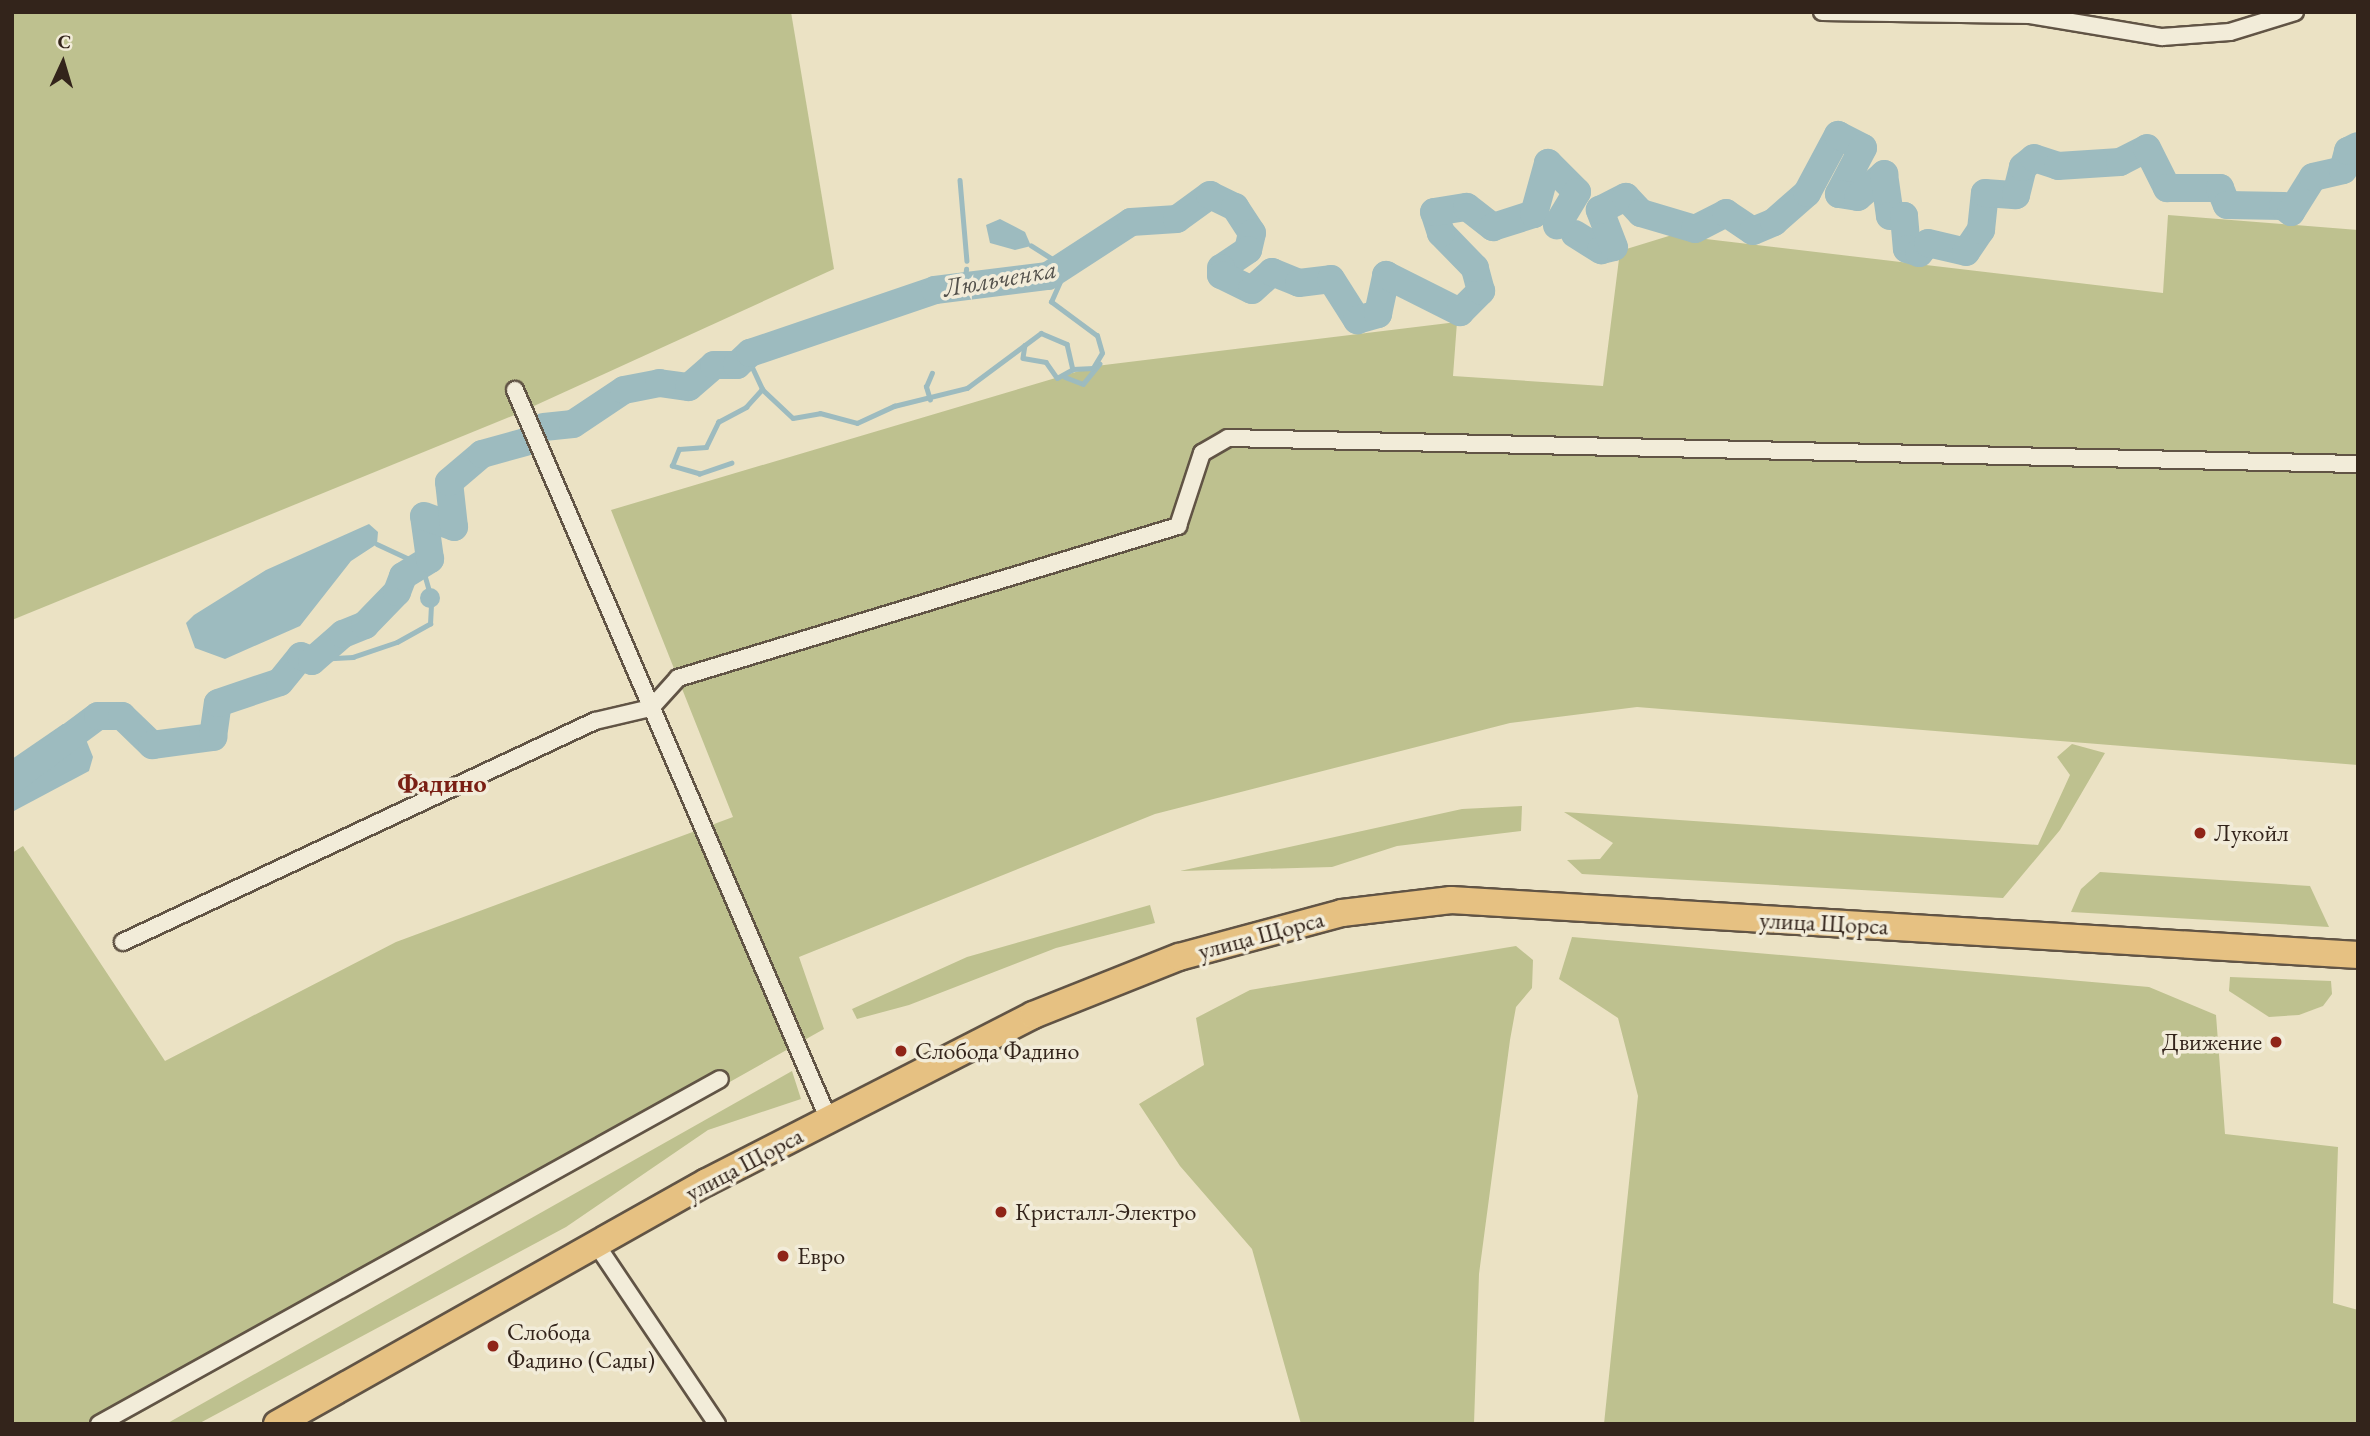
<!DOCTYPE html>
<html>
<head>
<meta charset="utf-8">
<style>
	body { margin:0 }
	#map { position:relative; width:2370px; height:1436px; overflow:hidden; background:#ebe2c4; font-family:"EB Garamond",serif }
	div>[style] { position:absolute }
	.green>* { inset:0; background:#bec18f }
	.water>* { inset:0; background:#9dbbbf }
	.round { border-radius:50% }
	.stream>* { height:4.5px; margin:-2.25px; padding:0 2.25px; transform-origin:2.25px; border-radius:2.25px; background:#9dbbbf }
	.river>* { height:28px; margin:-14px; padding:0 14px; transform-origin:14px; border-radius:14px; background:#9dbbbf }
	.roads { filter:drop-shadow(2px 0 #615445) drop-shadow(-2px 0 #615445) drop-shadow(0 2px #615445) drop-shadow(0 -2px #615445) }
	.street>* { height:16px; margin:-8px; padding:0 8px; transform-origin:8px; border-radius:8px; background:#f2ecd9 }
	.primary>* { height:26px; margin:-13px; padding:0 13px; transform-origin:13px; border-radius:13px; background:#e6c182 }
	.dots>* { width:19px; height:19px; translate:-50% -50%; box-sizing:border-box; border:4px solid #f2ecd9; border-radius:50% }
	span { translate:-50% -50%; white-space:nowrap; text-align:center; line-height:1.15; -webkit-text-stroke:7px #f2ecd9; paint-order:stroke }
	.poi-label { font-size:24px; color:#33241b }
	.left { translate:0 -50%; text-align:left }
	.right { translate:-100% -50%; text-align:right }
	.street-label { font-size:24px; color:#33241b }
	.water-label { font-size:26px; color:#53514c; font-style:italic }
	.neighbourhood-label { font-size:26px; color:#7a1f14; font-weight:700 }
	.frame { position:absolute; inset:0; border:14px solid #33241b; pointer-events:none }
	.north { position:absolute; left:28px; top:28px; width:70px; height:70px; -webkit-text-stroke:5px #f2ecd9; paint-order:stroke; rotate:4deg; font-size:19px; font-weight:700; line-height:28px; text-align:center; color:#33241b }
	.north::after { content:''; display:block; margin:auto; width:24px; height:32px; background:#33241b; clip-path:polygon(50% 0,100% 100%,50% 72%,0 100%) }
</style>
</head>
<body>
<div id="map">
	<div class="green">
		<div style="clip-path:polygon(12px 12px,791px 12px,834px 269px,512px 416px,12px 620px)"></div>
		<div style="clip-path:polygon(2168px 215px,2358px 230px,2358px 765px,1637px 707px,1510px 723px,1155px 814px,799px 957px,824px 1029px,121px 1424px,12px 1424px,12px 853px,23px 846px,165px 1061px,396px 942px,733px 817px,611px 510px,1096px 366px,1457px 322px,1453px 376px,1603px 386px,1620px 251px,1672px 235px,2163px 293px)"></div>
		<div style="clip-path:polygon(2072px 744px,2105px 753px,2060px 830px,2003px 898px,1582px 874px,1567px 860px,1600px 859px,1613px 843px,1564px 812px,2038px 845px,2070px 775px,2057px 757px)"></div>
		<div style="clip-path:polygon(1522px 806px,1521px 831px,1397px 846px,1332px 867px,1180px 871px,1462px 809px)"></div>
		<div style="clip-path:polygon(2100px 872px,2310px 886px,2329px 927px,2071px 912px,2081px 889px)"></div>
		<div style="clip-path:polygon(1150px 905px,1155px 923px,1056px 948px,909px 1005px,857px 1019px,852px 1009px,967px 957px)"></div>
		<div style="clip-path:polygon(1572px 937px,2149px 987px,2216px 1015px,2225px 1134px,2338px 1147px,2333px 1303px,2358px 1310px,2358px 1424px,1604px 1424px,1638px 1096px,1618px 1018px,1559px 979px)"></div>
		<div style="clip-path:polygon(1516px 946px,1533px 960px,1532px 988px,1516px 1007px,1510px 1040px,1479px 1274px,1474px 1424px,1301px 1424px,1252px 1249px,1180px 1166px,1139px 1104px,1204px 1065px,1196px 1018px,1250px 990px)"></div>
		<div style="clip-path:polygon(2230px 977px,2331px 981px,2332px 994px,2323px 1006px,2299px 1015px,2269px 1017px,2229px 991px)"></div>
		<div style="clip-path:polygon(792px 1071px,801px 1099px,708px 1130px,566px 1227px,198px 1424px,166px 1424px)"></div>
	</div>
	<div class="water">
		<div style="clip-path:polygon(1000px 219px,1025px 232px,1031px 246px,1015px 250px,990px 243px,986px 225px)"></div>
		<div style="clip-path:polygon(369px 524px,378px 532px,377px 544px,351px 561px,300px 626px,225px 659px,195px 648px,186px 623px,194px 615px,266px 570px)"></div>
		<div class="round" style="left:420px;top:588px;width:20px;height:20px"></div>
		<div style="clip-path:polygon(63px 724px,77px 726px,85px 737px,93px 757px,89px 771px,12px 812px,12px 759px)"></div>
	</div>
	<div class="stream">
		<div style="left:960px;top:180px;width:81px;rotate:85.1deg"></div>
		<div style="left:964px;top:284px;width:15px;rotate:-82deg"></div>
		<div style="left:1025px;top:345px;width:13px;rotate:99deg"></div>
		<div style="left:1023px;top:358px;width:23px;rotate:10deg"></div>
		<div style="left:1046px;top:362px;width:19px;rotate:55deg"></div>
		<div style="left:1057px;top:378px;width:18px;rotate:-29deg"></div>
		<div style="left:1065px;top:377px;width:19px;rotate:21deg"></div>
		<div style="left:1083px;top:384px;width:26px;rotate:-51deg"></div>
		<div style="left:762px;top:389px;width:42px;rotate:43.1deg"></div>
		<div style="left:793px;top:418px;width:27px;rotate:-10deg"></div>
		<div style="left:820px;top:413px;width:38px;rotate:15deg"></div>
		<div style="left:857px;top:423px;width:41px;rotate:-24.7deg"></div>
		<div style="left:894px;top:406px;width:75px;rotate:-13.9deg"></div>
		<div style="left:967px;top:388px;width:92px;rotate:-36.6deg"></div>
		<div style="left:1041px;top:333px;width:28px;rotate:23deg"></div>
		<div style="left:1067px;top:344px;width:26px;rotate:77deg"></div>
		<div style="left:1073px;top:369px;width:20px;rotate:-3deg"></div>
		<div style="left:1093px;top:368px;width:17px;rotate:-59deg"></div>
		<div style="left:1102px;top:353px;width:18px;rotate:-106deg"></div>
		<div style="left:1097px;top:336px;width:57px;rotate:-143.5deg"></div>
		<div style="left:1051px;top:302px;width:37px;rotate:-66deg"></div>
		<div style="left:1066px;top:268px;width:41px;rotate:-147.8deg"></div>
		<div style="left:930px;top:400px;width:14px;rotate:-107deg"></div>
		<div style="left:926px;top:387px;width:15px;rotate:-67deg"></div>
		<div style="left:732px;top:463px;width:34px;rotate:161deg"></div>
		<div style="left:700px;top:474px;width:29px;rotate:-164deg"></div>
		<div style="left:672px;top:466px;width:18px;rotate:-68deg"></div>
		<div style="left:679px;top:449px;width:27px;rotate:-4deg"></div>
		<div style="left:706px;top:447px;width:28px;rotate:-64deg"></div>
		<div style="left:718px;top:422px;width:32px;rotate:-28deg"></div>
		<div style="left:746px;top:407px;width:24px;rotate:-48deg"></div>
		<div style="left:762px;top:389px;width:35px;rotate:-115deg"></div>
		<div style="left:377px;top:544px;width:50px;rotate:25deg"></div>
		<div style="left:422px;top:565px;width:26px;rotate:74deg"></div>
		<div style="left:316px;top:659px;width:37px;rotate:-3deg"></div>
		<div style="left:353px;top:657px;width:46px;rotate:-18.8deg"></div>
		<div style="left:397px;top:642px;width:38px;rotate:-29deg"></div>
		<div style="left:430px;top:624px;width:18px;rotate:-87deg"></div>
	</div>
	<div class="river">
		<div style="left:1575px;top:234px;width:31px;rotate:32deg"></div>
		<div style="left:1601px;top:250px;width:13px;rotate:-13deg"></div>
		<div style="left:1614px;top:247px;width:40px;rotate:-111deg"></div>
		<div style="left:1600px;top:210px;width:29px;rotate:-27deg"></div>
		<div style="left:1626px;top:197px;width:22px;rotate:47deg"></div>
		<div style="left:1641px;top:213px;width:56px;rotate:16.5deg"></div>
		<div style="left:1695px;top:229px;width:35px;rotate:-27deg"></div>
		<div style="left:1726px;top:213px;width:32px;rotate:34deg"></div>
		<div style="left:1753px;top:231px;width:23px;rotate:-23deg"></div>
		<div style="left:1774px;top:222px;width:44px;rotate:-41.3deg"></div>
		<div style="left:1807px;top:193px;width:66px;rotate:-61.9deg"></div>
		<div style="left:1838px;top:135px;width:28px;rotate:27deg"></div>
		<div style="left:1863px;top:148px;width:52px;rotate:117.6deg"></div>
		<div style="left:1839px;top:194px;width:19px;rotate:9deg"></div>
		<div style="left:1858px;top:197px;width:35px;rotate:-41deg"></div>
		<div style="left:1884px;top:174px;width:42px;rotate:81.9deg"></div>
		<div style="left:1890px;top:216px;width:14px"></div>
		<div style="left:1904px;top:216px;width:33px;rotate:85deg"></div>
		<div style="left:1907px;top:249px;width:13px;rotate:18deg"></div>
		<div style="left:1919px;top:253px;width:13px;rotate:-48deg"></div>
		<div style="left:1928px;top:243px;width:39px;rotate:13deg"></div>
		<div style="left:1966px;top:252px;width:27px;rotate:-56deg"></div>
		<div style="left:1981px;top:230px;width:37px;rotate:-84deg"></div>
		<div style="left:1985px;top:193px;width:31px;rotate:4deg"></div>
		<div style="left:2016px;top:195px;width:29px;rotate:-76deg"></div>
		<div style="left:2023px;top:167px;width:14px;rotate:-39deg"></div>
		<div style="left:2034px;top:158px;width:25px;rotate:18deg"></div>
		<div style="left:2058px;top:166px;width:62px;rotate:-3.7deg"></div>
		<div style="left:2120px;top:162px;width:30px;rotate:-27deg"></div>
		<div style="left:2147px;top:148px;width:45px;rotate:63.4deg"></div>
		<div style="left:2167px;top:188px;width:53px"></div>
		<div style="left:2220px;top:188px;width:18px;rotate:68deg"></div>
		<div style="left:2227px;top:205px;width:56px;rotate:1deg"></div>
		<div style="left:2283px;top:206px;width:10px;rotate:37deg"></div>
		<div style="left:2291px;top:212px;width:41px;rotate:-57.8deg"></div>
		<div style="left:2313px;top:177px;width:31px;rotate:-13deg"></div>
		<div style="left:2343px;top:170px;width:20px;rotate:-75deg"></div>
		<div style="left:2348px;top:151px;width:11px;rotate:-27deg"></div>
		<div style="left:544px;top:427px;width:29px;rotate:-6deg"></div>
		<div style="left:573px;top:424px;width:61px;rotate:-33.7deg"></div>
		<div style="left:624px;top:390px;width:36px;rotate:-11deg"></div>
		<div style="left:659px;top:383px;width:30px;rotate:8deg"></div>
		<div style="left:689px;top:387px;width:33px;rotate:-41deg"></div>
		<div style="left:714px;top:365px;width:23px"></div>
		<div style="left:737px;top:365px;width:18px;rotate:-43deg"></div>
		<div style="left:750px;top:353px;width:195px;rotate:-18.8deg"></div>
		<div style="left:935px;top:290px;width:114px;rotate:-7.1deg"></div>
		<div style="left:1048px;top:276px;width:99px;rotate:-33deg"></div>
		<div style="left:1131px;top:222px;width:46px;rotate:-3.7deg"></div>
		<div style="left:1177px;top:219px;width:41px;rotate:-36deg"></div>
		<div style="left:1210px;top:195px;width:28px;rotate:26deg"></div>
		<div style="left:1235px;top:207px;width:31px;rotate:57deg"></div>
		<div style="left:1252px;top:233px;width:17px;rotate:103deg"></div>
		<div style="left:1248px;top:250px;width:32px;rotate:146deg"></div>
		<div style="left:1221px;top:268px;width:7px;rotate:90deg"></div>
		<div style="left:1221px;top:275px;width:34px;rotate:26deg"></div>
		<div style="left:1252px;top:290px;width:27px;rotate:-42deg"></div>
		<div style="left:1272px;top:272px;width:29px;rotate:22deg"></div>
		<div style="left:1299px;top:283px;width:32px;rotate:-7deg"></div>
		<div style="left:1331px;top:279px;width:49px;rotate:57.6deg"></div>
		<div style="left:1357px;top:320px;width:22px;rotate:-16deg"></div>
		<div style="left:1378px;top:314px;width:40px;rotate:-78deg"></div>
		<div style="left:1386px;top:275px;width:83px;rotate:26.6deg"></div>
		<div style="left:1460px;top:312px;width:30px;rotate:-45deg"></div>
		<div style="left:1481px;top:291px;width:24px;rotate:-105deg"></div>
		<div style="left:1475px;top:268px;width:49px;rotate:-134.2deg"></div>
		<div style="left:1441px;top:233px;width:22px;rotate:-108deg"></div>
		<div style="left:1434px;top:212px;width:33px;rotate:-9deg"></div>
		<div style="left:1467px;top:207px;width:33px;rotate:38deg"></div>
		<div style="left:1493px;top:227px;width:43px;rotate:-17.6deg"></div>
		<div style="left:1534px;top:214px;width:53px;rotate:-74.6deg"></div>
		<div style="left:1548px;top:163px;width:41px;rotate:45deg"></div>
		<div style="left:1577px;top:192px;width:39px;rotate:121deg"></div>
		<div style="left:12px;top:780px;width:107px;rotate:-36.7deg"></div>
		<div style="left:98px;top:716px;width:24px"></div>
		<div style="left:122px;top:716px;width:42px;rotate:44deg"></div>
		<div style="left:152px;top:745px;width:62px;rotate:-7.5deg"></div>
		<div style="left:213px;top:737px;width:34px;rotate:-82deg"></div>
		<div style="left:218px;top:703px;width:65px;rotate:-18.7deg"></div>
		<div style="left:280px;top:682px;width:33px;rotate:-51deg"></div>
		<div style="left:301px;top:656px;width:12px;rotate:24deg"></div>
		<div style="left:312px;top:661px;width:41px;rotate:-41.1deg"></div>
		<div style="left:343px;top:634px;width:24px;rotate:-22deg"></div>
		<div style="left:365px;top:625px;width:46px;rotate:-45.9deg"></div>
		<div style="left:397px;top:592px;width:17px;rotate:-69deg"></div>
		<div style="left:403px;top:576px;width:32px;rotate:-32deg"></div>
		<div style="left:430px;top:559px;width:43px;rotate:-97.9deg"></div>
		<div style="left:424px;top:516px;width:32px;rotate:20deg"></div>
		<div style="left:454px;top:527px;width:45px;rotate:-96.3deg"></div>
		<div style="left:449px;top:482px;width:43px;rotate:-40.3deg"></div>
		<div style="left:482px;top:454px;width:45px;rotate:-15.6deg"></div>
	</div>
	<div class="roads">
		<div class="street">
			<div style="left:1822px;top:12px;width:208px;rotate:0.8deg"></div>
			<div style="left:2030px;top:15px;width:134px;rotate:9.5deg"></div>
			<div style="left:2162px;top:37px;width:68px;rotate:-4.2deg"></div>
			<div style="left:2230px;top:32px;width:68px;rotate:-17.1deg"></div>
			<div style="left:515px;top:390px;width:795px;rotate:66.73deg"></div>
			<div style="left:123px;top:942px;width:521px;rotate:-25.09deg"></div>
			<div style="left:595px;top:721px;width:57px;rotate:-13.1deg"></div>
			<div style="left:651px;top:708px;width:40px;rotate:-48deg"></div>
			<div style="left:678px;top:678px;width:523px;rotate:-16.91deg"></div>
			<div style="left:1178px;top:526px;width:77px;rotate:-71.8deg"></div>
			<div style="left:1202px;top:453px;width:30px;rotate:-30deg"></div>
			<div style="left:1228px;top:438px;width:1130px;rotate:1.32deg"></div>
			<div style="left:596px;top:1244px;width:217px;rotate:56.1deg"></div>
			<div style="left:99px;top:1424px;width:710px;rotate:-29.05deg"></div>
		</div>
		<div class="primary">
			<div style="left:277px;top:1424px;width:493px;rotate:-29.4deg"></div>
			<div style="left:707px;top:1182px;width:366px;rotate:-27.1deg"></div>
			<div style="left:1033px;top:1015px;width:157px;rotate:-21.7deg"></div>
			<div style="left:1179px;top:957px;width:169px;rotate:-15.1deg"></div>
			<div style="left:1342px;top:913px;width:110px;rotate:-6.8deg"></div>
			<div style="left:1451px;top:900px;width:909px;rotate:3.47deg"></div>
		</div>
	</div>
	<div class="dots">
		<div style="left:2200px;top:833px;background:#8f2418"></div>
		<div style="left:2276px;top:1042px;background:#8f2418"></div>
		<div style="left:901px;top:1051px;background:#8f2418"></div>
		<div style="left:1001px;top:1212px;background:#8f2418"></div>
		<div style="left:783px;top:1256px;background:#8f2418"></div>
		<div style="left:493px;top:1346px;background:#8f2418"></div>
	</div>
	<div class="poi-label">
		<span class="left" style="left:2214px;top:833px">Лукойл</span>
		<span class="right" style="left:2262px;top:1042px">Движение</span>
		<span class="left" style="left:915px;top:1051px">Слобода Фадино</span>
		<span class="left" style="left:1015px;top:1212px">Кристалл-Электро</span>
		<span class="left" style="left:797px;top:1256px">Евро</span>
		<span class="left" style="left:507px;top:1346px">Слобода<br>Фадино (Сады)</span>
	</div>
	<div class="street-label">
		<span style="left:1824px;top:923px;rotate:3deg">улица Щорса</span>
		<span style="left:1261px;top:935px;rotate:-15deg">улица Щорса</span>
		<span style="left:744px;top:1164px;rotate:-28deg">улица Щорса</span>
	</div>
	<div class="water-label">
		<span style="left:1000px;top:279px;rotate:-10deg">Люльченка</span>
	</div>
	<div class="neighbourhood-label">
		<span style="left:442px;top:784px">Фадино</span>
	</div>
	<div class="frame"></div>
	<div class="north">С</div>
</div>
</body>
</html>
